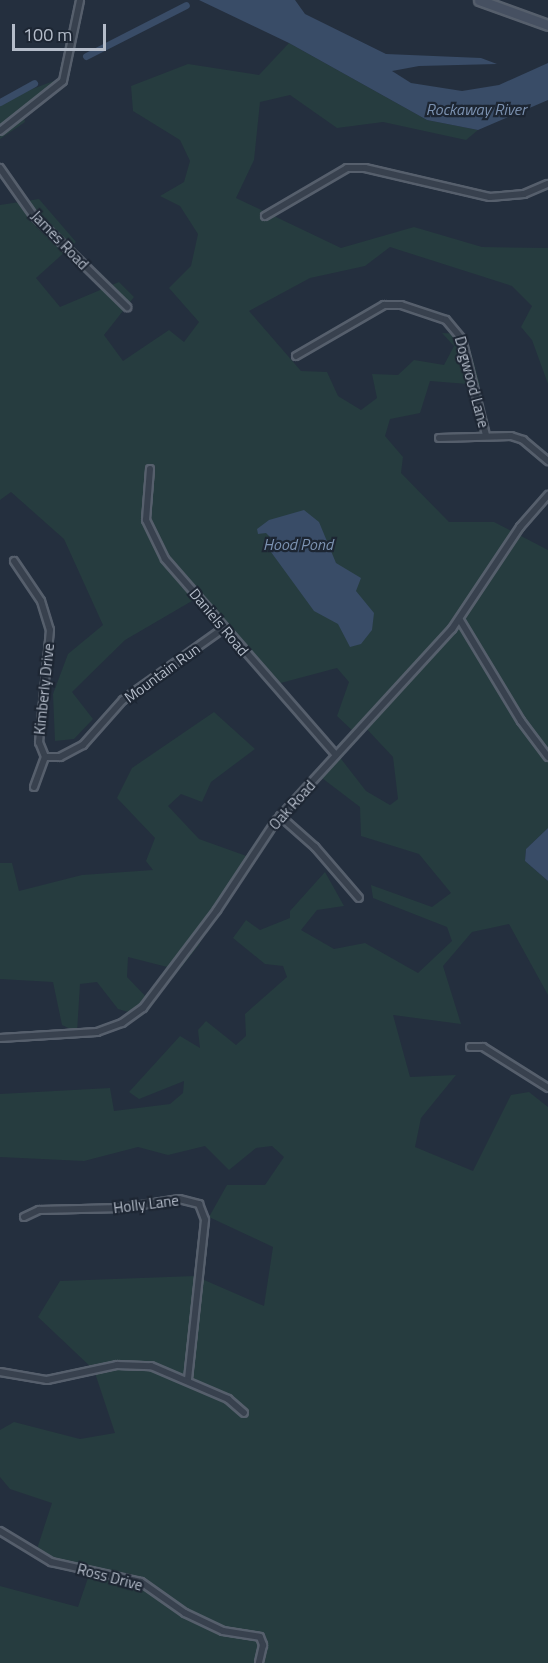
<!DOCTYPE html>
<html>
<head>
<meta charset="utf-8">
<style>
	body { margin:0 }
	#map { position:relative; width:548px; height:1663px; overflow:hidden; background:#242f3e; font-family:"Titillium Web",sans-serif }
	div>[style] { position:absolute }
	.green>* { inset:0; background:#263c3f }
	.water>* { inset:0; background:#394c67 }
	.canal>* { height:7px; margin:-3.5px; padding:0 3.5px; transform-origin:3.5px; border-radius:3.5px; background:#394c67 }
	.roads { filter:drop-shadow(2px 0 #565f6c) drop-shadow(-2px 0 #565f6c) drop-shadow(0 2px #565f6c) drop-shadow(0 -2px #565f6c) }
	.street>* { height:6px; margin:-3px; padding:0 3px; transform-origin:3px; border-radius:3px; background:#38414e }
	.secondary>* { height:9px; margin:-4.5px; padding:0 4.5px; transform-origin:4.5px; border-radius:4.5px; background:#465061 }
	span { translate:-50% -50%; white-space:nowrap; text-align:center; line-height:1.15; -webkit-text-stroke:4.5px #1d2633; paint-order:stroke }
	.street-label { font-size:15px; color:#b4bcc9 }
	.water-label { font-size:16px; color:#7c92b1; font-style:italic }
	.scale { position:absolute; left:12px; top:24px; width:94px; height:27px; box-sizing:border-box; border:3px solid #b4bcc9; border-top:0; padding-left:8px; font-size:18px; line-height:21px; white-space:nowrap; color:#b4bcc9; -webkit-text-stroke:4px #1d2633; paint-order:stroke }
</style>
</head>
<body>
<div id="map">
	<div class="green">
		<div style="clip-path:polygon(289px 43px,427px 120px,478px 130px,466px 140px,383px 122px,337px 128px,290px 95px,260px 102px,254px 160px,236px 198px,341px 248px,414px 227px,482px 247px,548px 248px,548px 384px,532px 340px,521px 327px,532px 306px,512px 286px,390px 247px,365px 266px,310px 278px,249px 311px,301px 371px,327px 372px,338px 396px,361px 410px,377px 398px,372px 374px,398px 375px,414px 360px,444px 365px,454px 346px,442px 333px,466px 334px,480px 385px,430px 381px,420px 413px,390px 419px,385px 436px,403px 457px,401px 473px,449px 522px,494px 522px,548px 550px,548px 828px,526px 849px,525px 861px,548px 881px,548px 995px,509px 924px,472px 932px,443px 966px,461px 1024px,393px 1015px,410px 1077px,456px 1075px,421px 1118px,415px 1147px,473px 1171px,511px 1095px,529px 1092px,548px 1107px,548px 1663px,0 1663px,0 1586px,78px 1607px,90px 1572px,35px 1555px,52px 1503px,10px 1489px,0 1477px,0 1430px,14px 1422px,80px 1439px,115px 1433px,94px 1370px,38px 1317px,60px 1281px,195px 1276px,264px 1306px,273px 1247px,209px 1217px,227px 1185px,265px 1185px,284px 1157px,272px 1146px,256px 1148px,229px 1170px,205px 1146px,168px 1155px,138px 1147px,84px 1161px,0 1157px,0 1094px,110px 1088px,114px 1111px,170px 1104px,183px 1093px,184px 1081px,139px 1099px,129px 1092px,180px 1036px,200px 1048px,198px 1030px,206px 1021px,236px 1045px,246px 1036px,245px 1014px,287px 977px,283px 966px,265px 964px,233px 938px,246px 920px,260px 930px,290px 918px,290px 911px,325px 872px,344px 906px,317px 910px,301px 930px,334px 949px,365px 943px,418px 973px,452px 941px,447px 927px,373px 898px,371px 885px,432px 907px,451px 893px,419px 854px,361px 836px,360px 807px,318px 775px,338px 755px,366px 791px,390px 805px,398px 799px,393px 757px,364px 726px,356px 734px,337px 716px,349px 682px,337px 668px,273px 685px,197px 598px,125px 640px,72px 692px,93px 719px,74px 739px,55px 741px,53px 694px,68px 654px,103px 625px,64px 539px,11px 492px,0 500px,0 205px,39px 199px,76px 242px,36px 278px,60px 307px,119px 282px,134px 297px,104px 335px,123px 361px,169px 330px,184px 342px,199px 322px,169px 288px,191px 266px,198px 234px,180px 206px,160px 196px,184px 182px,190px 161px,180px 140px,133px 111px,131px 86px,188px 64px,259px 75px)"></div>
		<div style="clip-path:polygon(59px 79px,22px 107px,25px 122px,0 139px,0 101px)"></div>
		<div style="clip-path:polygon(214px 712px,255px 749px,211px 782px,202px 802px,181px 794px,168px 806px,199px 839px,252px 858px,212px 915px,199px 945px,179px 970px,128px 957px,127px 977px,152px 1003px,142px 1016px,118px 1009px,97px 982px,80px 984px,77px 1032px,62px 1025px,53px 982px,0 979px,0 863px,12px 863px,19px 891px,82px 875px,153px 870px,146px 861px,155px 838px,117px 798px,132px 768px)"></div>
	</div>
	<div class="water">
		<div style="clip-path:polygon(199px 0,295px 0,305px 14px,386px 54px,481px 58px,497px 64px,419px 66px,392px 71px,411px 83px,462px 91px,499px 85px,548px 63px,548px 100px,478px 130px,427px 120px,289px 43px)"></div>
		<div style="clip-path:polygon(304px 510px,319px 522px,336px 563px,361px 578px,356px 591px,374px 613px,372px 630px,361px 644px,350px 647px,338px 624px,314px 611px,271px 552px,272px 539px,266px 533px,258px 534px,257px 529px,269px 520px)"></div>
		<div style="clip-path:polygon(548px 828px,548px 881px,525px 861px,526px 849px)"></div>
	</div>
	<div class="canal">
		<div style="left:86px;top:56px;width:112px;rotate:-27deg"></div>
		<div style="left:0;top:102px;width:39px;rotate:-29deg"></div>
	</div>
	<div class="roads">
		<div class="street">
			<div style="left:0;top:131px;width:80px;rotate:-38.4deg"></div>
			<div style="left:63px;top:81px;width:83px;rotate:-78.1deg"></div>
			<div style="left:0;top:168px;width:57px;rotate:54.9deg"></div>
			<div style="left:33px;top:215px;width:132px;rotate:44.4deg"></div>
			<div style="left:265px;top:216px;width:95px;rotate:-30.3deg"></div>
			<div style="left:347px;top:168px;width:18px"></div>
			<div style="left:365px;top:168px;width:128px;rotate:13.1deg"></div>
			<div style="left:490px;top:197px;width:34px;rotate:-5deg"></div>
			<div style="left:524px;top:194px;width:26px;rotate:-23deg"></div>
			<div style="left:296px;top:356px;width:102px;rotate:-30.1deg"></div>
			<div style="left:384px;top:305px;width:17px"></div>
			<div style="left:401px;top:305px;width:47px;rotate:18.4deg"></div>
			<div style="left:446px;top:320px;width:25px;rotate:50deg"></div>
			<div style="left:462px;top:339px;width:99px;rotate:76deg"></div>
			<div style="left:439px;top:438px;width:72px;rotate:-1.6deg"></div>
			<div style="left:511px;top:436px;width:13px;rotate:18deg"></div>
			<div style="left:523px;top:440px;width:33px;rotate:40deg"></div>
			<div style="left:150px;top:469px;width:51px;rotate:94.5deg"></div>
			<div style="left:146px;top:520px;width:43px;rotate:64deg"></div>
			<div style="left:165px;top:559px;width:260px;rotate:48.9deg"></div>
			<div style="left:14px;top:561px;width:48px;rotate:56deg"></div>
			<div style="left:41px;top:601px;width:30px;rotate:73deg"></div>
			<div style="left:50px;top:630px;width:113px;rotate:95.6deg"></div>
			<div style="left:39px;top:742px;width:16px;rotate:68deg"></div>
			<div style="left:460px;top:620px;width:118px;rotate:58.9deg"></div>
			<div style="left:521px;top:721px;width:45px;rotate:53.1deg"></div>
			<div style="left:45px;top:757px;width:15px"></div>
			<div style="left:60px;top:757px;width:26px;rotate:-28deg"></div>
			<div style="left:83px;top:745px;width:60px;rotate:-48.4deg"></div>
			<div style="left:123px;top:700px;width:124px;rotate:-35.5deg"></div>
			<div style="left:34px;top:787px;width:32px;rotate:-70deg"></div>
			<div style="left:280px;top:816px;width:47px;rotate:41.5deg"></div>
			<div style="left:315px;top:847px;width:67px;rotate:49.2deg"></div>
			<div style="left:0;top:1038px;width:97px;rotate:-3.5deg"></div>
			<div style="left:97px;top:1032px;width:27px;rotate:-20deg"></div>
			<div style="left:122px;top:1023px;width:26px;rotate:-36deg"></div>
			<div style="left:143px;top:1008px;width:123px;rotate:-52.9deg"></div>
			<div style="left:217px;top:910px;width:107px;rotate:-56.5deg"></div>
			<div style="left:276px;top:821px;width:260px;rotate:-47.5deg"></div>
			<div style="left:452px;top:629px;width:123px;rotate:-56.3deg"></div>
			<div style="left:520px;top:527px;width:43px;rotate:-48.8deg"></div>
			<div style="left:470px;top:1047px;width:13px"></div>
			<div style="left:483px;top:1047px;width:77px;rotate:32.2deg"></div>
			<div style="left:24px;top:1217px;width:17px;rotate:-25deg"></div>
			<div style="left:39px;top:1210px;width:83px;rotate:-1.4deg"></div>
			<div style="left:122px;top:1208px;width:58px;rotate:-9deg"></div>
			<div style="left:179px;top:1199px;width:21px;rotate:14deg"></div>
			<div style="left:199px;top:1204px;width:17px;rotate:69deg"></div>
			<div style="left:205px;top:1220px;width:161px;rotate:96.1deg"></div>
			<div style="left:0;top:1372px;width:48px;rotate:9.7deg"></div>
			<div style="left:47px;top:1380px;width:72px;rotate:-12.1deg"></div>
			<div style="left:117px;top:1365px;width:34px;rotate:2deg"></div>
			<div style="left:151px;top:1366px;width:84px;rotate:23.2deg"></div>
			<div style="left:228px;top:1399px;width:21px;rotate:41deg"></div>
			<div style="left:0;top:1531px;width:60px;rotate:31.3deg"></div>
			<div style="left:51px;top:1562px;width:92px;rotate:12.5deg"></div>
			<div style="left:141px;top:1582px;width:54px;rotate:35.2deg"></div>
			<div style="left:185px;top:1613px;width:42px;rotate:25.3deg"></div>
			<div style="left:223px;top:1631px;width:37px;rotate:9deg"></div>
			<div style="left:260px;top:1637px;width:9px;rotate:69deg"></div>
			<div style="left:263px;top:1645px;width:18px;rotate:103deg"></div>
		</div>
		<div class="secondary">
			<div style="left:479px;top:0;width:73px;rotate:19.9deg"></div>
		</div>
	</div>
	<div class="street-label">
		<span style="left:60px;top:240px;rotate:46deg">James Road</span>
		<span style="left:472px;top:382px;rotate:75deg">Dogwood Lane</span>
		<span style="left:219px;top:622px;rotate:50deg">Daniels Road</span>
		<span style="left:162px;top:673px;rotate:-36deg">Mountain Run</span>
		<span style="left:44px;top:689px;rotate:-84deg">Kimberly Drive</span>
		<span style="left:292px;top:805px;rotate:-48deg">Oak Road</span>
		<span style="left:146px;top:1204px;rotate:-7deg">Holly Lane</span>
		<span style="left:110px;top:1577px;rotate:15deg">Ross Drive</span>
	</div>
	<div class="water-label">
		<span style="left:476px;top:109px">Rockaway River</span>
		<span style="left:298px;top:544px">Hood Pond</span>
	</div>
	<div class="scale">100 m</div>
</div>
</body>
</html>
